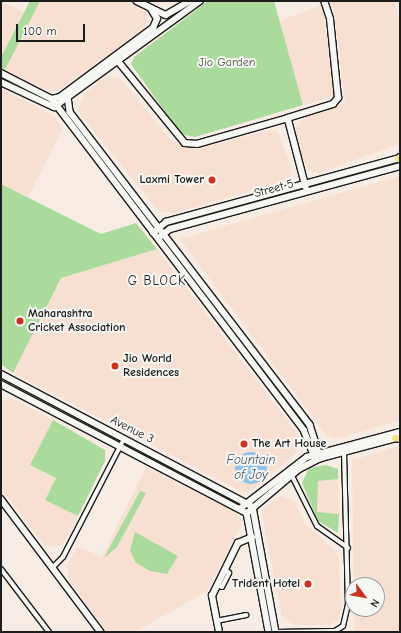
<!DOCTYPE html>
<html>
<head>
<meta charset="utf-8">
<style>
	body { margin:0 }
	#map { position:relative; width:401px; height:633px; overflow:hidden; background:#f6ece3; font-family:"Comic Neue",sans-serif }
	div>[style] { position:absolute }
	.built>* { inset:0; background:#f7e0d2 }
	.green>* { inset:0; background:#aadb9c }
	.water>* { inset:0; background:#8fc3ec }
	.round { border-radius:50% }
	.roads { filter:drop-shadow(1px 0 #1c1c1c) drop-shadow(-1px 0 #1c1c1c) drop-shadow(0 1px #1c1c1c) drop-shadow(0 -1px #1c1c1c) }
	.street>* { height:4px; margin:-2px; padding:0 2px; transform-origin:2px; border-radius:2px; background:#f6f6f2 }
	.secondary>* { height:5.5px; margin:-2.75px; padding:0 2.75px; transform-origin:2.75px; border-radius:2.75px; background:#f6f6f2 }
	.primary>* { height:6px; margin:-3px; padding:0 3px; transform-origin:3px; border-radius:3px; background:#f5e382 }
	.dots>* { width:11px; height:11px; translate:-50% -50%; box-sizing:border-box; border:2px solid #f6f6f2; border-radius:50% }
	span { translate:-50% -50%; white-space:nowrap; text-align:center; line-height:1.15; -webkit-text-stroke:4px #f6f6f2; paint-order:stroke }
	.park-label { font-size:12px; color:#475542 }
	.poi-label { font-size:12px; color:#1c1c1c; font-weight:700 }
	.right { translate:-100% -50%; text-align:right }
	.left { translate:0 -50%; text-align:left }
	.street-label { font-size:12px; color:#1c1c1c }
	.neighbourhood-label { font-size:13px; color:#1c1c1c; letter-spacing:1px }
	.water-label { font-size:13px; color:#445665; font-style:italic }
	.frame { position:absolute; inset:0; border:2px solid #1c1c1c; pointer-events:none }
	.north { position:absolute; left:345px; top:577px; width:40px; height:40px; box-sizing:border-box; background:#f6f6f2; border:1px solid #9f9f9c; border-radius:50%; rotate:122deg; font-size:11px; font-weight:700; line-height:16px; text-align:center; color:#1c1c1c }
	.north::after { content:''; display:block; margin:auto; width:14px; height:18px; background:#c8321e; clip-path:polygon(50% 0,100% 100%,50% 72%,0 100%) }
	.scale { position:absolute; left:16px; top:24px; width:69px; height:18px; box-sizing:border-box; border:2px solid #1c1c1c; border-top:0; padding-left:5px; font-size:12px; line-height:14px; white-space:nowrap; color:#1c1c1c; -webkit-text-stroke:3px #f6f6f2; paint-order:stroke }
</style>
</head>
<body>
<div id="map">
	<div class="built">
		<div style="clip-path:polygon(1px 1px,24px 12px,1px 57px)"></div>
		<div style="clip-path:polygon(40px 1px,125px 1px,146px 12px,148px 20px,144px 29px,60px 90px,52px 92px,5px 70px)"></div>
		<div style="clip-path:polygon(329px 1px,395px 1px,400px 23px,400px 144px,318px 173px,308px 170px,294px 137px,297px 125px,308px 115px,345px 103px,334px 10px)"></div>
		<div style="clip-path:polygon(322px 5px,335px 92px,332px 97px,303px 105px,279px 21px)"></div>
		<div style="clip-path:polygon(106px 76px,121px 79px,169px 138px,184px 147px,197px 149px,270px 130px,278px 132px,292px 171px,290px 176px,284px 181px,174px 213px,163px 212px,155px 207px,78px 111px,84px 94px)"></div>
		<div style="clip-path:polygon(1px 89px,52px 114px,63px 128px,28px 197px,1px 184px)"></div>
		<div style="clip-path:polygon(400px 176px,400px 420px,337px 439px,327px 436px,180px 239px)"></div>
		<div style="clip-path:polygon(157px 249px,299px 436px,296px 453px,251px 491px,242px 492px,13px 373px,61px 278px)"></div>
		<div style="clip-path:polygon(12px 398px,53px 420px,30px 465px,56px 478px,45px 500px,78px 516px,63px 544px,55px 547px,44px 545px,1px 488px,1px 402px)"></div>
		<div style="clip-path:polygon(396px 447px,400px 449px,400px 632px,355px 632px,354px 609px,377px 609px,377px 585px,354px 585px,352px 460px)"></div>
		<div style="clip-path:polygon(146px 467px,235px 512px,242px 520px,241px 525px,207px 591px,135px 632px,107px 632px,69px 580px,67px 566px,77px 546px,102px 557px)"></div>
		<div style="clip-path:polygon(338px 479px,339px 514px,317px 512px,317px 481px)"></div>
		<div style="clip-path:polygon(281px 496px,295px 501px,305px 524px,335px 550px,339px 558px,341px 610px,338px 620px,331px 625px,294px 625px,282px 616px,262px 515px,262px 510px)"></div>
	</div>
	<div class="green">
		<div style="clip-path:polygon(30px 1px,40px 1px,5px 70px,1px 67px,1px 57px)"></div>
		<div style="clip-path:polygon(208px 1px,274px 1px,303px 105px,195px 137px,181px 134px,131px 64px,134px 57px)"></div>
		<div style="clip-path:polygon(1px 184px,101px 234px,136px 223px,157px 249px,61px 278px,13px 373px,1px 364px)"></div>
		<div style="clip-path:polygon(53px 420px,105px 450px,105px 461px,78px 516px,45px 500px,56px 478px,30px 465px)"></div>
		<div style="clip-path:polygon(326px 465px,338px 469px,338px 479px,318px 481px,317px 512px,339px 514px,338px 533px,318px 521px,302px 483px,309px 468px)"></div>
		<div style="clip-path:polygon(140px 491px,146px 493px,117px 547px,104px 558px)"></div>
		<div style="clip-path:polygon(135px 532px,178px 556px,167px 574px,150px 571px,136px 563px,130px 550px)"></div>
	</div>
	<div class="water">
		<div class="round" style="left:235px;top:452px;width:32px;height:32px"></div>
	</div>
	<div class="roads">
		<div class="street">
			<div style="left:291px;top:474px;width:58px;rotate:63.4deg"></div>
			<div style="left:317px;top:526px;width:38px;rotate:35deg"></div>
			<div style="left:53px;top:567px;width:14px;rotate:-45deg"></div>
			<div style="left:63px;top:557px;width:133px;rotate:-62.7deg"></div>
			<div style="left:1px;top:569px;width:79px;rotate:52.7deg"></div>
			<div style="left:217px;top:585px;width:5px;rotate:22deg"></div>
			<div style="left:222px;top:587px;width:16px;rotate:-63deg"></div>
			<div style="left:229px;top:573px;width:6px;rotate:-135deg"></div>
			<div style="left:216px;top:621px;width:31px;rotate:-11deg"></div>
			<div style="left:275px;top:632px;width:60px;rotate:-1deg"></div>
			<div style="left:335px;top:631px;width:9px;rotate:-32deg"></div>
			<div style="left:343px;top:626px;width:22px;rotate:-77deg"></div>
			<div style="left:348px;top:605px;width:155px;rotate:-91.5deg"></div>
		</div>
		<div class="secondary">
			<div style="left:137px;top:1px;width:32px;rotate:26deg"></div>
			<div style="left:166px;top:15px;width:28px;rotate:-30deg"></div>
			<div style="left:119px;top:62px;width:104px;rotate:50.8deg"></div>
			<div style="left:185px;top:143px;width:12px;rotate:5deg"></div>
			<div style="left:197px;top:144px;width:95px;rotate:-15.9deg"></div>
			<div style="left:288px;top:118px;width:47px;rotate:-17.3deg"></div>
			<div style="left:333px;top:104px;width:8px;rotate:-50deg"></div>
			<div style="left:338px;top:98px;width:79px;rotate:-95.8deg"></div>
			<div style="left:330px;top:19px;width:19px;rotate:-108deg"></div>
			<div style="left:1px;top:73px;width:57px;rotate:27deg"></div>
			<div style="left:52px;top:99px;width:8px;rotate:-14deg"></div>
			<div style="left:60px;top:97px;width:116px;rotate:-36.6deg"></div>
			<div style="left:153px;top:28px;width:10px;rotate:-66deg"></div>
			<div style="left:157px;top:19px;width:12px;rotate:-121deg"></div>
			<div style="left:1px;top:82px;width:59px;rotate:25.3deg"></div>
			<div style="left:68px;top:97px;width:15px;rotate:82deg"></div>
			<div style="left:70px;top:112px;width:394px;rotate:52.5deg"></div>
			<div style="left:310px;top:425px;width:35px;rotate:72deg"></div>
			<div style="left:52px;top:99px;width:416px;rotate:52.7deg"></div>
			<div style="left:304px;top:430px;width:32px;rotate:68deg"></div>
			<div style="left:54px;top:107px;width:180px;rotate:-36deg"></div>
			<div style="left:288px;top:118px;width:71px;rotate:75.4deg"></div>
			<div style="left:153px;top:233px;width:17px;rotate:-40deg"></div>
			<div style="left:166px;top:222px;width:243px;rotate:-15.3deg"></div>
			<div style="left:161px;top:236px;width:11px;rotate:-38deg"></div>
			<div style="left:170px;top:229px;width:238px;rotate:-15.3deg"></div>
			<div style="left:1px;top:374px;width:285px;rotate:27.8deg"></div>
			<div style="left:253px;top:507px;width:127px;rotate:79.6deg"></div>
			<div style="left:1px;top:384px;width:278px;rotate:27.7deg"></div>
			<div style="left:247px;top:513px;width:68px;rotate:-40.2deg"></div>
			<div style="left:299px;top:469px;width:25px;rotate:-27deg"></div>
			<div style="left:321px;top:458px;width:82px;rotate:-14.9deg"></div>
			<div style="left:1px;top:499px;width:166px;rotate:53.1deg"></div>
			<div style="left:241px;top:508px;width:83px;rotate:-37.7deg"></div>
			<div style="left:307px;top:457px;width:96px;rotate:-15deg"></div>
			<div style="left:247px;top:513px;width:121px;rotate:79.5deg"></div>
			<div style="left:219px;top:632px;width:37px;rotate:-101deg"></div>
			<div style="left:212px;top:596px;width:59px;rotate:-63.9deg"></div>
			<div style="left:238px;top:543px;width:15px;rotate:-23deg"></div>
		</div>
		<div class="primary">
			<div style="left:398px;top:159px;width:3px;rotate:-45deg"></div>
			<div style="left:395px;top:438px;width:5px;rotate:11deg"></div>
		</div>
	</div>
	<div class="dots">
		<div style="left:212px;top:180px;background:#c8321e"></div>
		<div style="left:20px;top:321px;background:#c8321e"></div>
		<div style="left:115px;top:366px;background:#c8321e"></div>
		<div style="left:244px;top:444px;background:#c8321e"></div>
		<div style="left:308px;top:584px;background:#c8321e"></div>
	</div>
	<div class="park-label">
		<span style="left:227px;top:63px">Jio Garden</span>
	</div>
	<div class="poi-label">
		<span class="right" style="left:204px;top:180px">Laxmi Tower</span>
		<span class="left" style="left:28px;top:321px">Maharashtra<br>Cricket Association</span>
		<span class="left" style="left:123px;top:366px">Jio World<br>Residences</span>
		<span class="left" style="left:252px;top:444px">The Art House</span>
		<span class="right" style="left:300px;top:584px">Trident Hotel</span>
	</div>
	<div class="street-label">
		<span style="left:274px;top:189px;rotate:-15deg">Street 5</span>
		<span style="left:132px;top:430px;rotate:27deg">Avenue 3</span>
	</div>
	<div class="neighbourhood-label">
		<span style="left:157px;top:281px">G BLOCK</span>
	</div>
	<div class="water-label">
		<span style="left:251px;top:468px">Fountain<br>of Joy</span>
	</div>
	<div class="frame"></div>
	<div class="north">N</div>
	<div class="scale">100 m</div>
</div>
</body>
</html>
